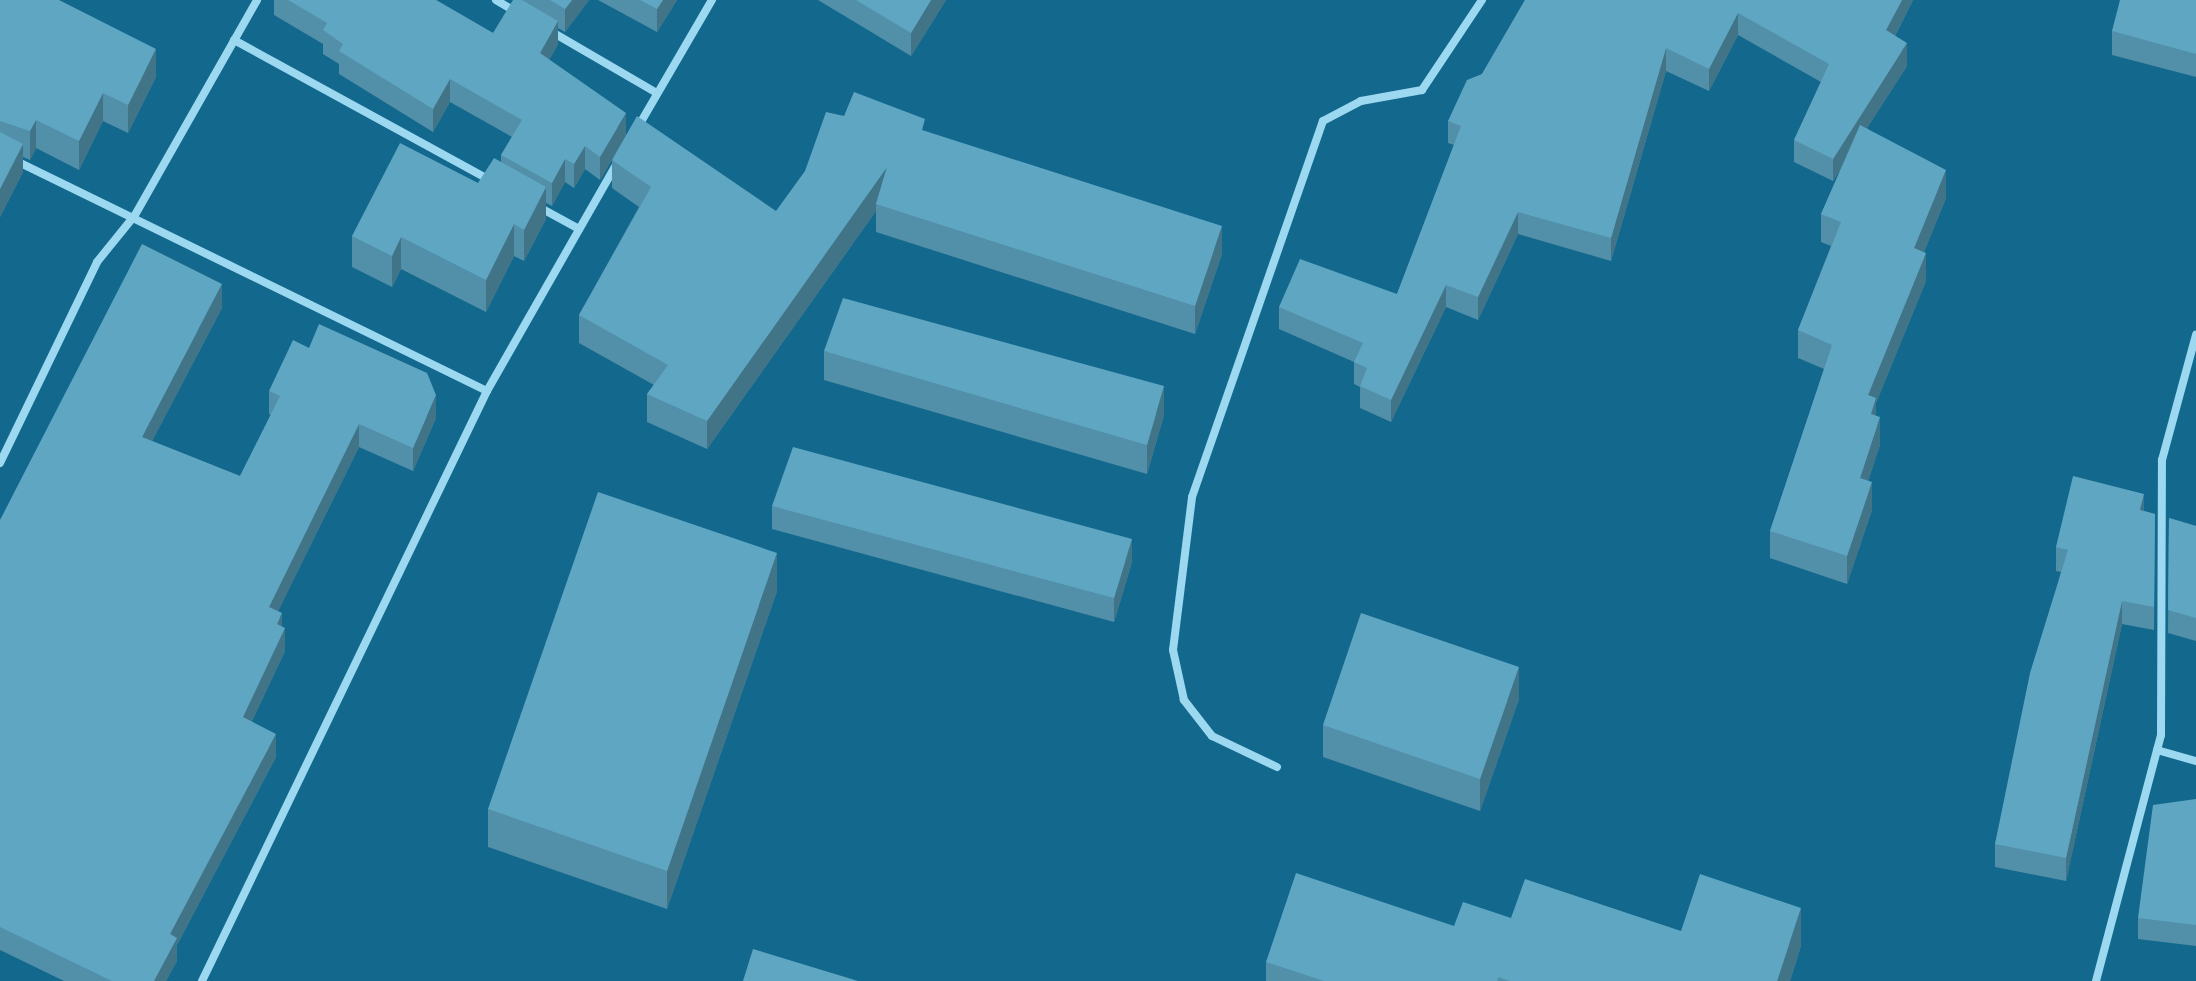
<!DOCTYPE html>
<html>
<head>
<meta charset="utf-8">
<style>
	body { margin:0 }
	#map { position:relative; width:2196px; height:981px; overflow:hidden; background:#13688d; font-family:"Fira Sans",sans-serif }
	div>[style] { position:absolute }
	.street>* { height:8px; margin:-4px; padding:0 4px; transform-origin:4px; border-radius:4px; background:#9dd8f1 }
	.wall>* { inset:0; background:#528fa8 }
	.shaded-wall>* { inset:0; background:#427488 }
	.building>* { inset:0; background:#5fa6c3 }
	span { translate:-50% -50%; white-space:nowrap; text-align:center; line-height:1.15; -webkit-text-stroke:8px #13688d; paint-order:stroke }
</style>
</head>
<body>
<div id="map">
	<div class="street">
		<div style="left:496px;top:0;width:23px;rotate:31deg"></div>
		<div style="left:552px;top:32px;width:121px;rotate:30.2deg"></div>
		<div style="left:234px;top:40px;width:292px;rotate:28.7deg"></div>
		<div style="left:638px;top:127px;width:147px;rotate:-59.8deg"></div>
		<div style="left:0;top:153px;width:542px;rotate:26.05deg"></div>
		<div style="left:537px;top:206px;width:48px;rotate:28.7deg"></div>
		<div style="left:0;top:463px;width:223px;rotate:-64.2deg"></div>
		<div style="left:97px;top:262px;width:60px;rotate:-51deg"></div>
		<div style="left:135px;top:215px;width:247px;rotate:-60.4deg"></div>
		<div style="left:2157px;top:750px;width:41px;rotate:15.8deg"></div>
		<div style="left:1277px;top:767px;width:72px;rotate:-154.5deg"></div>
		<div style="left:1212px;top:736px;width:46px;rotate:-127.9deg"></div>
		<div style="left:1184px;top:700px;width:51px;rotate:-102.4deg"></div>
		<div style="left:1173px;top:650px;width:154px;rotate:-82.9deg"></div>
		<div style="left:1192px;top:497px;width:398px;rotate:-70.8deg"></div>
		<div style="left:1323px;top:121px;width:43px;rotate:-27.8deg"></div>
		<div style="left:1361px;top:101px;width:62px;rotate:-10.2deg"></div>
		<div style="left:1422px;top:90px;width:108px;rotate:-56.3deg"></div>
		<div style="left:202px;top:981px;width:655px;rotate:-64.22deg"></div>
		<div style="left:487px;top:391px;width:262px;rotate:-60.3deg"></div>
		<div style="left:2096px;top:981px;width:254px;rotate:-75.2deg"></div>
		<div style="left:2161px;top:735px;width:275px;rotate:-89.8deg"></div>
		<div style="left:2162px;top:460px;width:130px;rotate:-74.8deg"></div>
	</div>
	<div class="wall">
		<div style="clip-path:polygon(274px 0,436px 0,493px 33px,523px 0,589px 0,565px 32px,558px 28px,558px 44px,549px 60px,626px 136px,600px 180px,585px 169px,574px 188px,565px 182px,552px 206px,546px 203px,546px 219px,524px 261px,514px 256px,486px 312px,401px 269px,392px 287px,352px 267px,352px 236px,478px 183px,501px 163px,501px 155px,512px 137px,450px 102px,433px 132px,339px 74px,339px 64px,323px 54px,323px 44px,274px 15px)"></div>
		<div style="clip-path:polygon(598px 0,677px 0,657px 32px)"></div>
		<div style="clip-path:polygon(818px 0,946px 0,911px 56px)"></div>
		<div style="clip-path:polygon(1525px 0,1913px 0,1895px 36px,1907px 66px,1867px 128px,1946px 198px,1924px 252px,1926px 281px,1876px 403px,1876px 416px,1880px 445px,1868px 481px,1872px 510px,1847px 584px,1770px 558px,1770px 531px,1824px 369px,1798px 358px,1798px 330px,1831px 246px,1821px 242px,1821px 214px,1842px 167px,1833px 181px,1794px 162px,1794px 140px,1821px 82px,1738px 35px,1709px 91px,1666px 71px,1611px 261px,1518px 234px,1478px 320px,1446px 307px,1391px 422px,1360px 408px,1360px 387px,1354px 384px,1354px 362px,1279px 329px,1279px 307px,1397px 294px,1454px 145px,1448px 143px,1448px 121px,1482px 74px)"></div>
		<div style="clip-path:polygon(2196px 0,2196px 77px,2112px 55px,2112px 31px)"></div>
		<div style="clip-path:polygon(0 1px,156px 77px,128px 133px,103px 121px,79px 170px,36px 148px,30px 160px,23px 157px,23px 172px,0 217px)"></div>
		<div style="clip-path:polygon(925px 131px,1222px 254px,1195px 334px,876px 232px,876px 211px,707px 449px,647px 422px,647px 394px,654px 385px,579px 343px,579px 315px,639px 207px,612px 188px,612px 160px,776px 211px)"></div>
		<div style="clip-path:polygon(222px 308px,152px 441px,240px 476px,271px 415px,269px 414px,269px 391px,436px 418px,413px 471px,359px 447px,278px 611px,282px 627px,285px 651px,252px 721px,276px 757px,177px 945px,177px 961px,166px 981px,64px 981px,0 950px,0 520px)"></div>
		<div style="clip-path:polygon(824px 351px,1164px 415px,1147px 474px,824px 380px)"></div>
		<div style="clip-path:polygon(772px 506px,1132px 562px,1114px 622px,772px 529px)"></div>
		<div style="clip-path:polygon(2144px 511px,2155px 514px,2154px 630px,2122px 624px,2066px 881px,1995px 867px,1995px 844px,2061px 572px,2056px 571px,2056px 547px)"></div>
		<div style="clip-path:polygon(2169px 518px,2196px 526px,2196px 641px,2168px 633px)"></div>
		<div style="clip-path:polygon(777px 591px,667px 909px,488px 847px,488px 809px)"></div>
		<div style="clip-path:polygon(1519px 699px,1480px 811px,1323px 757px,1323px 725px)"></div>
		<div style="clip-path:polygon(2196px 799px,2196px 946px,2138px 939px,2138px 918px)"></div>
		<div style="clip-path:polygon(1511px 918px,1681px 931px,1801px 946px,1790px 981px,1266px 981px,1266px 962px,1454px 926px)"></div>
	</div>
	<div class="shaded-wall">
		<div style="clip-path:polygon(572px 0,589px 0,565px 32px,565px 9px)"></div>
		<div style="clip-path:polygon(663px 0,677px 0,657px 32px,657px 9px)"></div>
		<div style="clip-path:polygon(931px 0,946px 0,911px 56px,911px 33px)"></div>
		<div style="clip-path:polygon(1902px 0,1913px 0,1886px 53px,1886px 30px)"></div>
		<div style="clip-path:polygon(1738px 13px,1738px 35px,1709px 91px,1709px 69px)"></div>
		<div style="clip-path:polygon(558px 21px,558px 44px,540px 76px,540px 53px)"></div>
		<div style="clip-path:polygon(1907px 43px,1907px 66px,1833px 181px,1833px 159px)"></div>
		<div style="clip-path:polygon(1666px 48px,1666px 71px,1611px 261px,1611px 238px)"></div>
		<div style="clip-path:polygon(156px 49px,156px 77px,128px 133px,128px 105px)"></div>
		<div style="clip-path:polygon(450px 79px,450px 102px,433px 132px,433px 109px)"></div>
		<div style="clip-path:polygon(103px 93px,103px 121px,79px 170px,79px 141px)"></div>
		<div style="clip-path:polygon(626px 113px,626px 136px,600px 180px,600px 157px)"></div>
		<div style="clip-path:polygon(36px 120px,36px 148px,30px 160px,30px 131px)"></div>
		<div style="clip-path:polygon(23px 144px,23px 172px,0 217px,0 189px)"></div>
		<div style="clip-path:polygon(585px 146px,585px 169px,574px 188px,574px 164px)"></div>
		<div style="clip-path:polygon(565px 159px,565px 182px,552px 206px,552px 183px)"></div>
		<div style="clip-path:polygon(887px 167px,876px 204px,876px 211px,707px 449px,707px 421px)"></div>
		<div style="clip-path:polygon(1946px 170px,1946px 198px,1914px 276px,1914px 248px)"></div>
		<div style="clip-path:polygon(546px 187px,546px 219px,524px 261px,524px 230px)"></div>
		<div style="clip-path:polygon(1518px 212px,1518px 234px,1478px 320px,1478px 297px)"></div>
		<div style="clip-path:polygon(514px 224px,514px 256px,486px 312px,486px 280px)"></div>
		<div style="clip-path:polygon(1222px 226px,1222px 254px,1195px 334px,1195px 306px)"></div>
		<div style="clip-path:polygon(401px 237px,401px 269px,392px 287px,392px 256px)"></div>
		<div style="clip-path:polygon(1926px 253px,1926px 281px,1876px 403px,1876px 426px,1871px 442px,1868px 395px)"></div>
		<div style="clip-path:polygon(222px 284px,222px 308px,142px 460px,142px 437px)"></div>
		<div style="clip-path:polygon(1446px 285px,1446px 307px,1391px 422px,1391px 400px)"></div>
		<div style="clip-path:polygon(1164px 386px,1164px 415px,1147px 474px,1147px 445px)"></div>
		<div style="clip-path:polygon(436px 395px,436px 418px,413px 471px,413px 448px)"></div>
		<div style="clip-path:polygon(1880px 417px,1880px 445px,1860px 506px,1860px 478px)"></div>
		<div style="clip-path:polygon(359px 424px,359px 447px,269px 630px,269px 607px)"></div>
		<div style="clip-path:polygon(1872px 482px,1872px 510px,1847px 584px,1847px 556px)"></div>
		<div style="clip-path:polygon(2144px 494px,2144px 517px,2140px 510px)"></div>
		<div style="clip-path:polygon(1132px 539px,1132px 562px,1114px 622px,1114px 598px)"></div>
		<div style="clip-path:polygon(777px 553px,777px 591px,667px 909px,667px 871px)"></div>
		<div style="clip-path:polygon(2122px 601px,2122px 624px,2066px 881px,2066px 858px)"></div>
		<div style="clip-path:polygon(282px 613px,282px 633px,285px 628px,285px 651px,243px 740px,243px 717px,277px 624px)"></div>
		<div style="clip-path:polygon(1519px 667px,1519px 699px,1480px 811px,1480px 779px)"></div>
		<div style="clip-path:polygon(276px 734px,276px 757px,177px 945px,177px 961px,166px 981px,154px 981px,170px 934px)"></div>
		<div style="clip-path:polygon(1801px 908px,1801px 946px,1790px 981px,1777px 981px)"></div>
	</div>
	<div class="building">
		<div style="clip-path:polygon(0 0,59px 0,156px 49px,128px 105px,103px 93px,79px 141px,36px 120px,30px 131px,0 121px)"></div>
		<div style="clip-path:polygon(288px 0,436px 0,493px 33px,513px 0,522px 0,558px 21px,540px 53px,626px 113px,600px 157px,585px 146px,574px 164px,565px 159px,552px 183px,501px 155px,522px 120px,450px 79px,433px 109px,339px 51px,343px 44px,323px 30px,327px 23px)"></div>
		<div style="clip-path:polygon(550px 0,572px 0,565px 9px)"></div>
		<div style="clip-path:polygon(640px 0,663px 0,657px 9px)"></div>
		<div style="clip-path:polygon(856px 0,931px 0,911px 33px)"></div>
		<div style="clip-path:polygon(1525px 0,1902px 0,1886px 30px,1907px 43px,1833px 159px,1794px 140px,1829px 64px,1738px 13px,1709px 69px,1666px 48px,1611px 238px,1518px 212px,1478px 297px,1446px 285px,1391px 400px,1360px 386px,1367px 368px,1354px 362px,1363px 343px,1279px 307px,1300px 259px,1397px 294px,1461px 126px,1448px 121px,1467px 80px,1482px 74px)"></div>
		<div style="clip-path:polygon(2120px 0,2196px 0,2196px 54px,2112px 31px)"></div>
		<div style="clip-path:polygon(854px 92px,925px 119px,922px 130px,1222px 226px,1195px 306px,876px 204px,887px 167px,707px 421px,647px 394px,668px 365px,579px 315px,651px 187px,612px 160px,637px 116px,776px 211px,805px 171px,826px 112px,844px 116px)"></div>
		<div style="clip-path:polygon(1860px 125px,1946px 170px,1914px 248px,1926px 253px,1868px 395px,1876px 398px,1871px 414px,1880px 417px,1860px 478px,1872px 482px,1847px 556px,1770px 531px,1832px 345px,1798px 330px,1841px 222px,1821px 214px)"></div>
		<div style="clip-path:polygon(0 132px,23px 144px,0 189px)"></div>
		<div style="clip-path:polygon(400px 143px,478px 183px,494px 158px,546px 187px,524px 230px,514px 224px,486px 280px,401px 237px,392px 256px,352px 236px)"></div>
		<div style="clip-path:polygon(142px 244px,222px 284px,142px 437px,240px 476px,280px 396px,269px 391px,293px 340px,309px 348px,319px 324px,427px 373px,436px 395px,413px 448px,359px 424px,269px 607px,282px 613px,277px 624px,285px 628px,243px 717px,276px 734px,170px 934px,177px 938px,154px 981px,112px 981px,0 927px,0 520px)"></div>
		<div style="clip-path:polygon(843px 298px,1164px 386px,1147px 445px,824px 351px)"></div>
		<div style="clip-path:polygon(793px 447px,1132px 539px,1114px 598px,772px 506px)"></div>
		<div style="clip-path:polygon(2073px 476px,2144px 494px,2140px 510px,2155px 514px,2154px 607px,2122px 601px,2066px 858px,1995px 844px,2030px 673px,2068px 550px,2056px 547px)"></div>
		<div style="clip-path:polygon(598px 492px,777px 553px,667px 871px,488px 809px)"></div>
		<div style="clip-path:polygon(2169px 518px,2196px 526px,2196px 618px,2168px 610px)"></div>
		<div style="clip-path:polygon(1361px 613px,1519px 667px,1480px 779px,1323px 725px)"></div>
		<div style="clip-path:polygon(2196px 799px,2196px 925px,2138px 918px,2153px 805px)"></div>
		<div style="clip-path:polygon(1296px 873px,1454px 926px,1463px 902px,1511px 918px,1525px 879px,1681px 931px,1700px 874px,1801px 908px,1777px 981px,1510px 981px,1498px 977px,1497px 981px,1324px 981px,1266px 962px)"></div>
		<div style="clip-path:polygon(753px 949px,858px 981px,743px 981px)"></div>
	</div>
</div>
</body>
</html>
